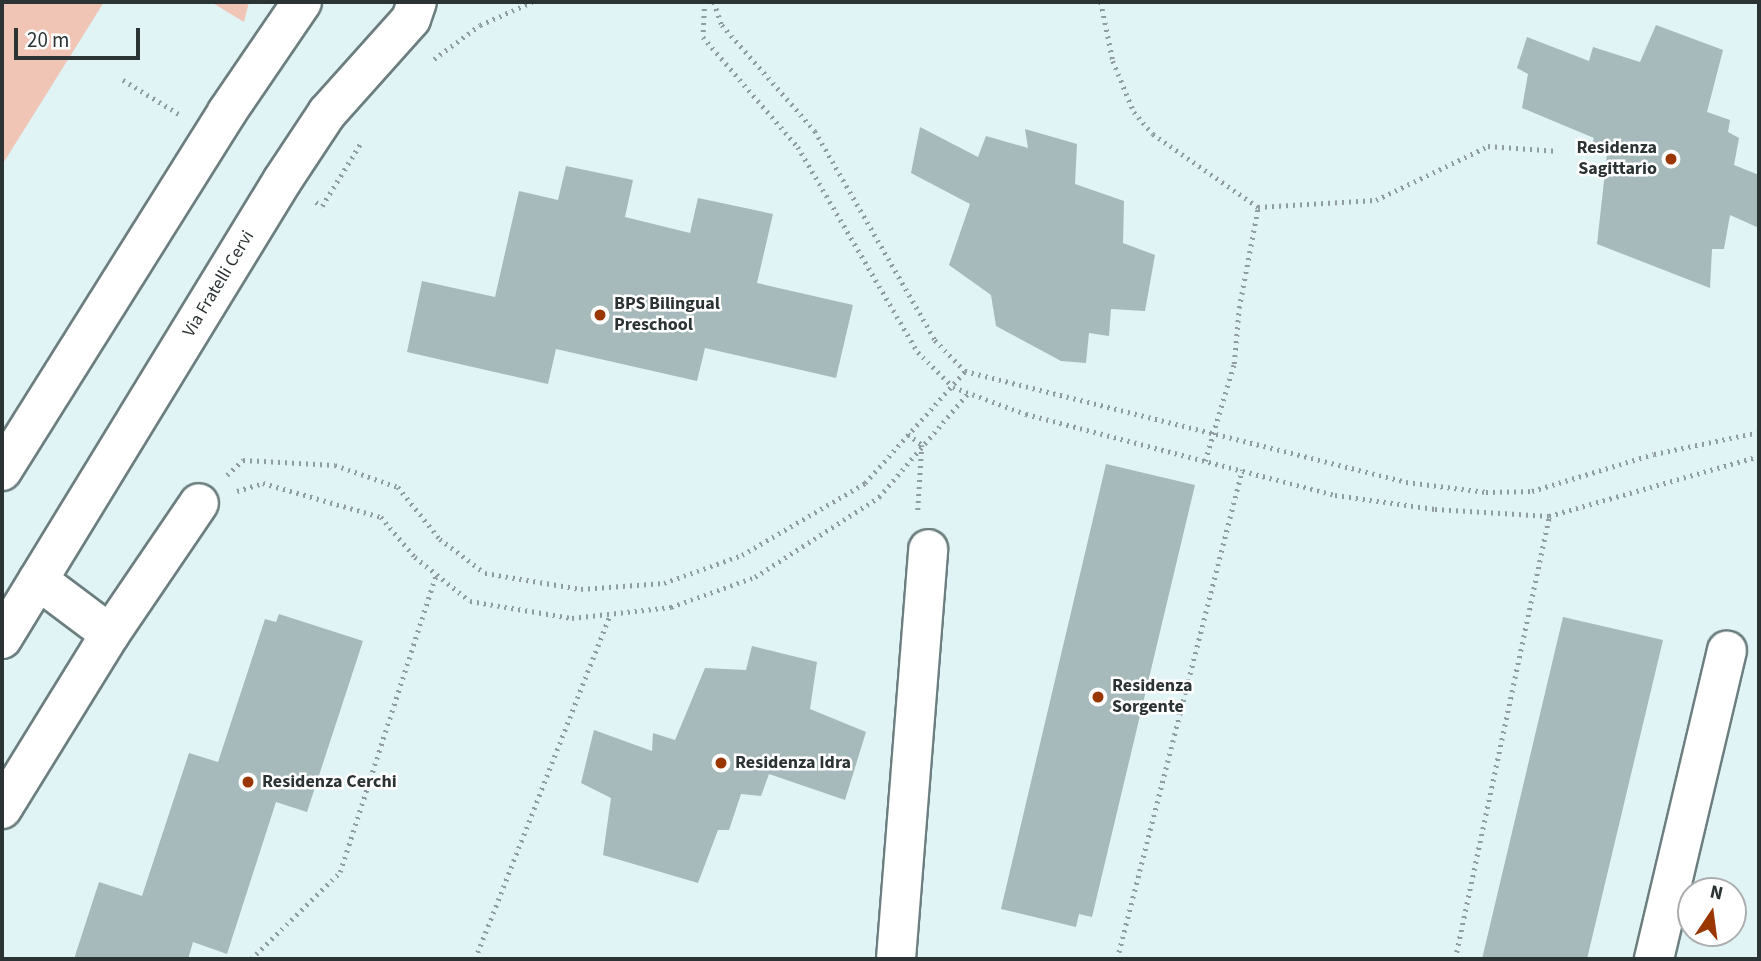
<!DOCTYPE html>
<html>
<head>
<meta charset="utf-8">
<style>
	body { margin:0 }
	#map { position:relative; width:1761px; height:961px; overflow:hidden; background:#e0f3f5; font-family:"Source Sans 3",sans-serif }
	div>[style] { position:absolute }
	.green>* { inset:0; background:#f0c5b5 }
	.building>* { inset:0; background:#a6b9bb }
	.path>* { height:4.5px; margin-top:-2.25px; transform-origin:0; background:repeating-linear-gradient(90deg,#8f9d9e 0 2px,transparent 0 7px) }
	.roads { filter:drop-shadow(2px 0 #6c7e7f) drop-shadow(-2px 0 #6c7e7f) drop-shadow(0 2px #6c7e7f) drop-shadow(0 -2px #6c7e7f) }
	.minor>* { height:38px; margin:-19px; padding:0 19px; transform-origin:19px; border-radius:19px; background:#fff }
	.dots>* { width:19px; height:19px; translate:-50% -50%; box-sizing:border-box; border:4px solid #fff; border-radius:50% }
	span { translate:-50% -50%; white-space:nowrap; text-align:center; line-height:1.15; -webkit-text-stroke:5px #fff; paint-order:stroke }
	.poi-label { font-size:18px; color:#2c3334; font-weight:700 }
	.right { translate:-100% -50%; text-align:right }
	.left { translate:0 -50%; text-align:left }
	.street-label { font-size:18px; color:#2c3334 }
	.frame { position:absolute; inset:0; border:4px solid #2c3334; pointer-events:none }
	.north { position:absolute; left:1677px; top:877px; width:70px; height:70px; box-sizing:border-box; background:#fff; border:2px solid #abadae; border-radius:50%; rotate:13deg; font-size:19px; font-weight:700; line-height:28px; text-align:center; color:#2c3334 }
	.north::after { content:''; display:block; margin:auto; width:24px; height:32px; background:#9a3600; clip-path:polygon(50% 0,100% 100%,50% 72%,0 100%) }
	.scale { position:absolute; left:14px; top:28px; width:126px; height:32px; box-sizing:border-box; border:4px solid #2c3334; border-top:0; padding-left:9px; font-size:21px; line-height:24px; white-space:nowrap; color:#2c3334; -webkit-text-stroke:5px #fff; paint-order:stroke }
</style>
</head>
<body>
<div id="map">
	<div class="green">
		<div style="clip-path:polygon(2px 2px,104px 2px,2px 165px)"></div>
		<div style="clip-path:polygon(211px 2px,249px 2px,244px 22px)"></div>
	</div>
	<div class="building">
		<div style="clip-path:polygon(1656px 25px,1723px 50px,1707px 112px,1730px 120px,1728px 132px,1739px 138px,1734px 165px,1759px 175px,1759px 228px,1730px 215px,1724px 249px,1712px 249px,1710px 288px,1597px 244px,1607px 154px,1590px 149px,1594px 138px,1522px 108px,1528px 74px,1517px 68px,1527px 37px,1589px 61px,1593px 47px,1640px 62px)"></div>
		<div style="clip-path:polygon(920px 127px,978px 157px,986px 136px,1028px 148px,1025px 129px,1077px 144px,1075px 184px,1124px 201px,1123px 243px,1155px 255px,1145px 311px,1111px 309px,1109px 336px,1089px 333px,1086px 363px,1061px 361px,996px 326px,991px 295px,949px 265px,970px 204px,911px 173px)"></div>
		<div style="clip-path:polygon(566px 166px,633px 180px,625px 217px,690px 233px,698px 198px,773px 214px,757px 283px,853px 305px,836px 378px,705px 348px,697px 381px,556px 349px,548px 384px,407px 352px,422px 281px,495px 297px,519px 191px,558px 200px)"></div>
		<div style="clip-path:polygon(1106px 464px,1195px 485px,1092px 917px,1079px 914px,1076px 927px,1001px 909px)"></div>
		<div style="clip-path:polygon(279px 614px,363px 641px,307px 812px,276px 802px,227px 954px,193px 942px,188px 959px,74px 959px,99px 882px,142px 896px,189px 753px,218px 762px,265px 619px,276px 622px)"></div>
		<div style="clip-path:polygon(1563px 617px,1663px 640px,1587px 959px,1482px 959px)"></div>
		<div style="clip-path:polygon(752px 646px,817px 662px,810px 709px,866px 732px,845px 800px,769px 774px,761px 796px,741px 794px,729px 830px,718px 830px,698px 883px,603px 855px,611px 798px,581px 783px,594px 730px,652px 751px,653px 733px,675px 740px,705px 668px,746px 670px)"></div>
	</div>
	<div class="path">
		<div style="left:705px;top:2px;width:35px;rotate:93deg"></div>
		<div style="left:703px;top:37px;width:145px;rotate:49.2deg"></div>
		<div style="left:798px;top:147px;width:238px;rotate:59.7deg"></div>
		<div style="left:918px;top:352px;width:49px;rotate:45deg"></div>
		<div style="left:953px;top:387px;width:78px;rotate:20.3deg"></div>
		<div style="left:1026px;top:414px;width:319px;rotate:14.7deg"></div>
		<div style="left:1335px;top:495px;width:101px;rotate:8deg"></div>
		<div style="left:1435px;top:509px;width:114px;rotate:3.5deg"></div>
		<div style="left:1549px;top:516px;width:218px;rotate:-15.9deg"></div>
		<div style="left:714px;top:2px;width:24px;rotate:71deg"></div>
		<div style="left:722px;top:25px;width:141px;rotate:48.7deg"></div>
		<div style="left:815px;top:131px;width:241px;rotate:60.1deg"></div>
		<div style="left:935px;top:340px;width:43px;rotate:45.9deg"></div>
		<div style="left:965px;top:371px;width:455px;rotate:14.1deg"></div>
		<div style="left:1406px;top:482px;width:81px;rotate:7.1deg"></div>
		<div style="left:1486px;top:492px;width:46px;rotate:-1.2deg"></div>
		<div style="left:1532px;top:491px;width:127px;rotate:-16.9deg"></div>
		<div style="left:1654px;top:454px;width:107px;rotate:-11.8deg"></div>
		<div style="left:1101px;top:2px;width:60px;rotate:78.5deg"></div>
		<div style="left:1113px;top:61px;width:55px;rotate:67.6deg"></div>
		<div style="left:1134px;top:112px;width:29px;rotate:49deg"></div>
		<div style="left:1153px;top:134px;width:128px;rotate:34.8deg"></div>
		<div style="left:434px;top:59px;width:57px;rotate:-36.5deg"></div>
		<div style="left:480px;top:25px;width:57px;rotate:-23.9deg"></div>
		<div style="left:123px;top:80px;width:66px;rotate:31.3deg"></div>
		<div style="left:316px;top:202px;width:7px;rotate:34deg"></div>
		<div style="left:322px;top:206px;width:76px;rotate:-58.4deg"></div>
		<div style="left:908px;top:434px;width:18px;rotate:38deg"></div>
		<div style="left:922px;top:445px;width:66px;rotate:93.5deg"></div>
		<div style="left:1205px;top:461px;width:101px;rotate:-73.4deg"></div>
		<div style="left:1234px;top:364px;width:56px;rotate:-84.9deg"></div>
		<div style="left:1239px;top:308px;width:103px;rotate:-79.3deg"></div>
		<div style="left:1258px;top:207px;width:118px;rotate:-3.4deg"></div>
		<div style="left:1376px;top:200px;width:124px;rotate:-25.7deg"></div>
		<div style="left:1488px;top:146px;width:70px;rotate:4.1deg"></div>
		<div style="left:227px;top:475px;width:22px;rotate:-43deg"></div>
		<div style="left:243px;top:460px;width:92px;rotate:3.1deg"></div>
		<div style="left:335px;top:465px;width:67px;rotate:19.2deg"></div>
		<div style="left:398px;top:487px;width:67px;rotate:51.1deg"></div>
		<div style="left:440px;top:539px;width:56px;rotate:37.1deg"></div>
		<div style="left:485px;top:573px;width:97px;rotate:9.5deg"></div>
		<div style="left:581px;top:589px;width:83px;rotate:-4.1deg"></div>
		<div style="left:664px;top:583px;width:83px;rotate:-19.7deg"></div>
		<div style="left:742px;top:555px;width:143px;rotate:-30.3deg"></div>
		<div style="left:865px;top:483px;width:150px;rotate:-48.2deg"></div>
		<div style="left:237px;top:491px;width:27px;rotate:-17deg"></div>
		<div style="left:263px;top:483px;width:123px;rotate:16.1deg"></div>
		<div style="left:381px;top:517px;width:52px;rotate:49.6deg"></div>
		<div style="left:415px;top:557px;width:70px;rotate:38.7deg"></div>
		<div style="left:470px;top:601px;width:103px;rotate:9.5deg"></div>
		<div style="left:572px;top:618px;width:100px;rotate:-6.3deg"></div>
		<div style="left:671px;top:607px;width:89px;rotate:-19.7deg"></div>
		<div style="left:755px;top:577px;width:148px;rotate:-32.8deg"></div>
		<div style="left:879px;top:497px;width:137px;rotate:-49.4deg"></div>
		<div style="left:251px;top:959px;width:124px;rotate:-44.3deg"></div>
		<div style="left:340px;top:872px;width:312px;rotate:-72.1deg"></div>
		<div style="left:475px;top:959px;width:370px;rotate:-68.6deg"></div>
		<div style="left:1117px;top:959px;width:505px;rotate:-75.66deg"></div>
		<div style="left:1455px;top:959px;width:453px;rotate:-78deg"></div>
	</div>
	<div class="roads">
		<div class="minor">
			<div style="left:2px;top:471px;width:424px;rotate:-57.9deg"></div>
			<div style="left:227px;top:112px;width:133px;rotate:-55.7deg"></div>
			<div style="left:38px;top:580px;width:90px;rotate:36.9deg"></div>
			<div style="left:2px;top:639px;width:537px;rotate:-58.56deg"></div>
			<div style="left:282px;top:181px;width:82px;rotate:-56.5deg"></div>
			<div style="left:327px;top:113px;width:126px;rotate:-48.2deg"></div>
			<div style="left:411px;top:19px;width:18px;rotate:-71deg"></div>
			<div style="left:2px;top:809px;width:206px;rotate:-58.3deg"></div>
			<div style="left:110px;top:634px;width:158px;rotate:-55.8deg"></div>
			<div style="left:896px;top:959px;width:411px;rotate:-85.5deg"></div>
			<div style="left:1654px;top:959px;width:317px;rotate:-76.7deg"></div>
		</div>
	</div>
	<div class="dots">
		<div style="left:1671px;top:159px;background:#9a3600"></div>
		<div style="left:600px;top:315px;background:#9a3600"></div>
		<div style="left:1098px;top:697px;background:#9a3600"></div>
		<div style="left:721px;top:763px;background:#9a3600"></div>
		<div style="left:248px;top:782px;background:#9a3600"></div>
	</div>
	<div class="poi-label">
		<span class="right" style="left:1657px;top:159px">Residenza<br>Sagittario</span>
		<span class="left" style="left:614px;top:315px">BPS Bilingual<br>Preschool</span>
		<span class="left" style="left:1112px;top:697px">Residenza<br>Sorgente</span>
		<span class="left" style="left:735px;top:763px">Residenza Idra</span>
		<span class="left" style="left:262px;top:782px">Residenza Cerchi</span>
	</div>
	<div class="street-label">
		<span style="left:219px;top:284px;rotate:-59deg">Via Fratelli Cervi</span>
	</div>
	<div class="frame"></div>
	<div class="north">N</div>
	<div class="scale">20 m</div>
</div>
</body>
</html>
